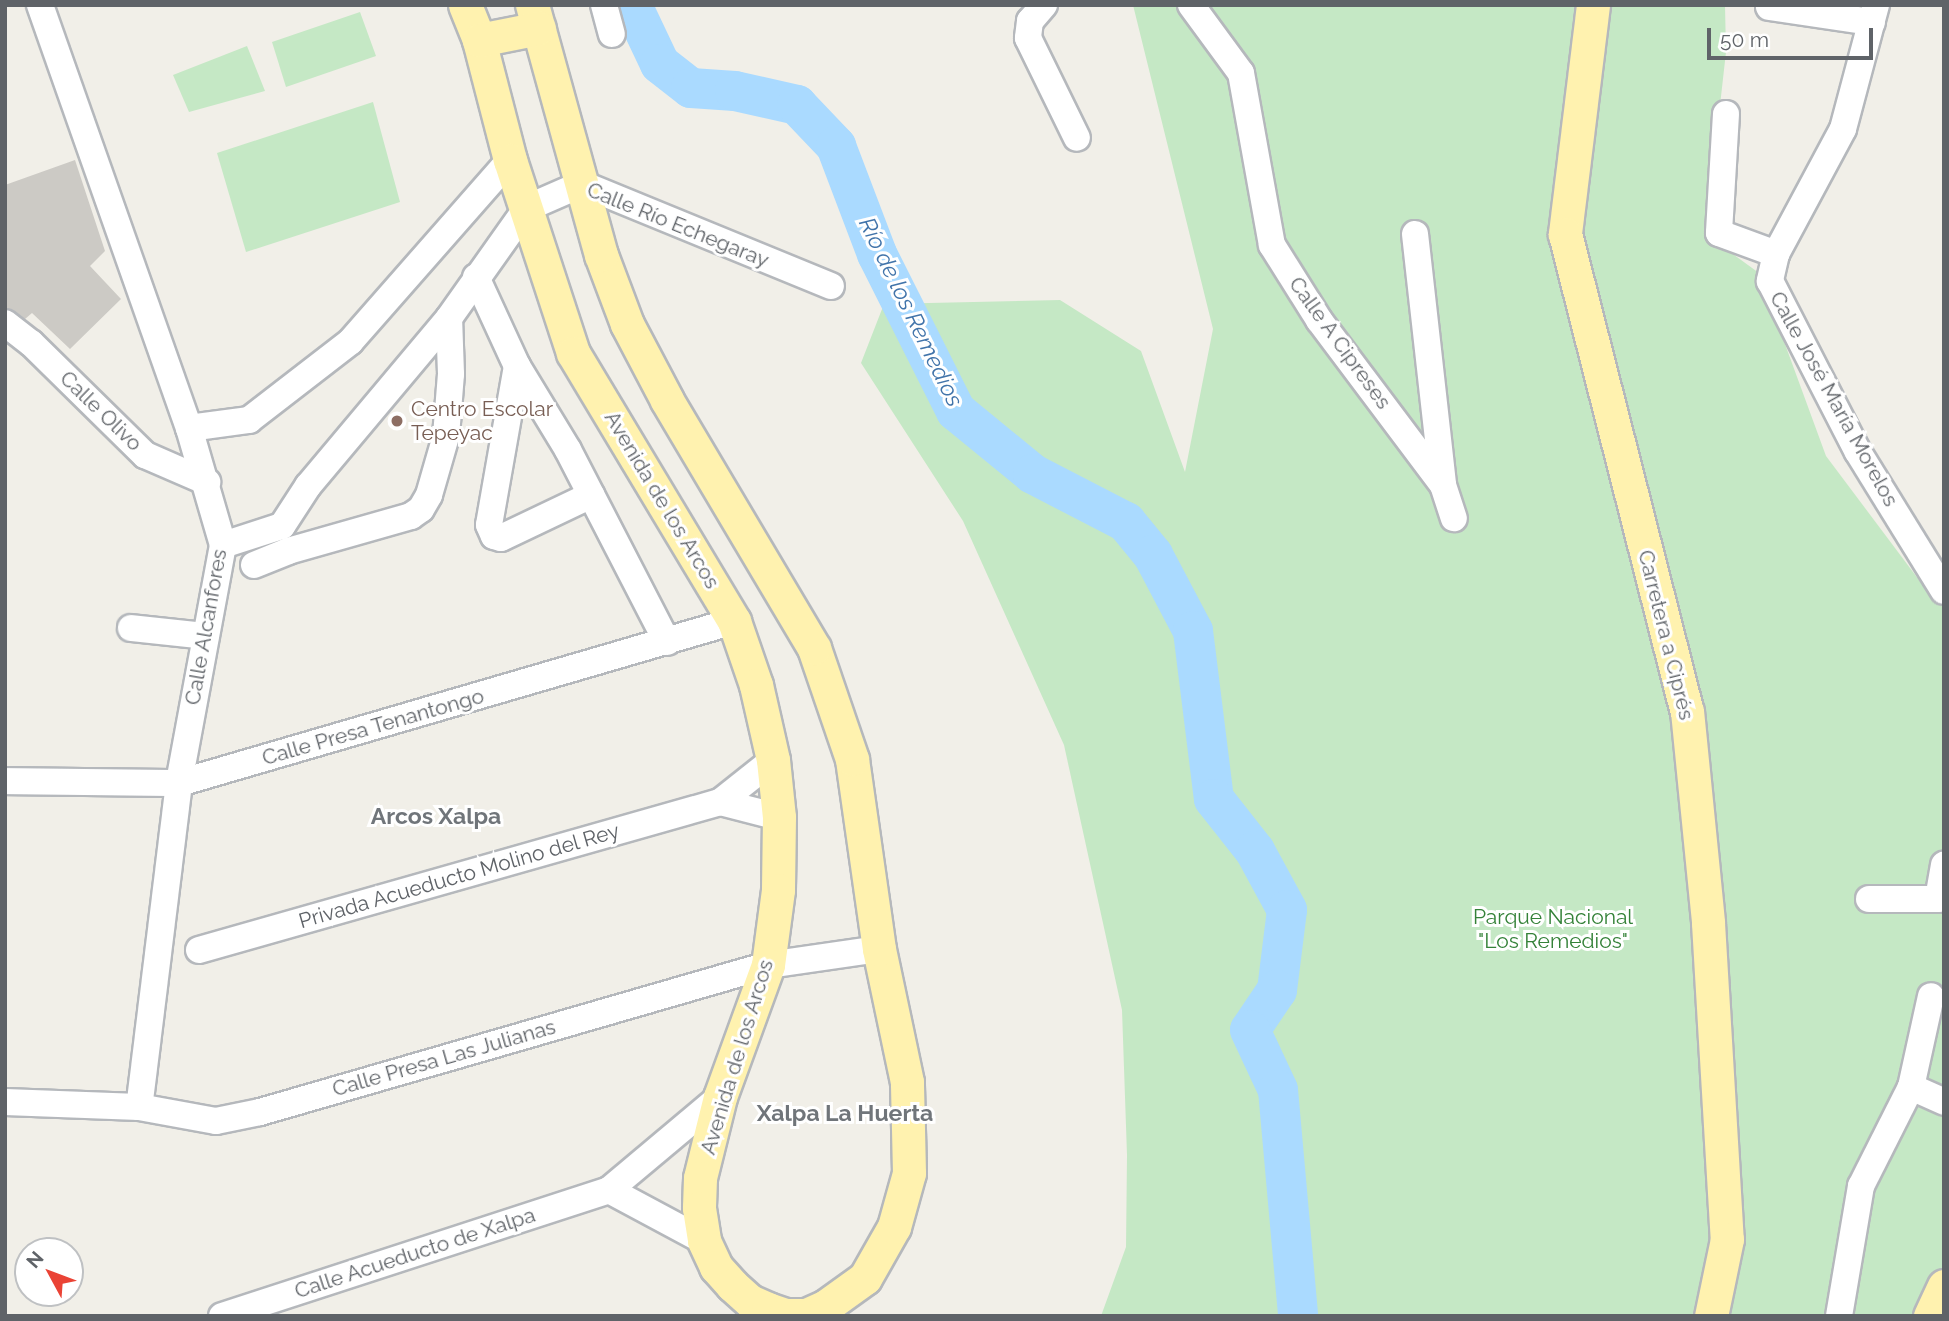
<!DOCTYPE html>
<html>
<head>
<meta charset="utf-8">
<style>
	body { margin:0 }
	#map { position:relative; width:1949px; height:1321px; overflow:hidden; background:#f1efe8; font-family:Raleway,sans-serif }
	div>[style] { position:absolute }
	.green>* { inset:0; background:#c5e8c5 }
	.river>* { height:40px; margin:-20px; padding:0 20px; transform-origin:20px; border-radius:20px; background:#aadaff }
	.building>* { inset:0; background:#cccac5 }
	.roads { filter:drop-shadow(2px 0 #b5b8bc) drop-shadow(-2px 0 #b5b8bc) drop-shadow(0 2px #b5b8bc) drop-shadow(0 -2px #b5b8bc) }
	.minor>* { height:26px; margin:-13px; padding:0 13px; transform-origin:13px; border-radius:13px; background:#fff }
	.major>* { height:33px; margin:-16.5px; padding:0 16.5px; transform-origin:16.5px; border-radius:16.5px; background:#fff2af }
	.dots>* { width:19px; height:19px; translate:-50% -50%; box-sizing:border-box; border:4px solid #fff; border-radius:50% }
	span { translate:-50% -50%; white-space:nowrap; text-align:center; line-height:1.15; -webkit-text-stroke:6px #fff; paint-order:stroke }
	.street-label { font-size:21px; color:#5f6368 }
	.education-label { font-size:21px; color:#785e54 }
	.left { translate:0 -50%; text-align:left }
	.park-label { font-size:21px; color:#348238 }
	.water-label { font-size:23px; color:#4174aa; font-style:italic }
	.neighbourhood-label { font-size:23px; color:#70757a; font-weight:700 }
	.frame { position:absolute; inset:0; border:7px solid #5f6368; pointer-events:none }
	.north { position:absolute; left:14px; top:1237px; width:70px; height:70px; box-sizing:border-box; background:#fff; border:2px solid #bfc1c3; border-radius:50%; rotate:311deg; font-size:19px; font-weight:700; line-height:28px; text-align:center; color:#5f6368 }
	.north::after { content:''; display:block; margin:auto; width:24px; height:32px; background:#ea4335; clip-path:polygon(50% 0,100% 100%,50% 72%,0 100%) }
	.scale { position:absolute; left:1707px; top:28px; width:166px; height:32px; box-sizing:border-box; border:4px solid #5f6368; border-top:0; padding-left:9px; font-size:21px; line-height:24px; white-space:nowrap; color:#5f6368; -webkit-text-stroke:5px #fff; paint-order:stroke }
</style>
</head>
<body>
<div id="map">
	<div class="green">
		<div style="clip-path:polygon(1133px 5px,1725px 5px,1726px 52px,1717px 132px,1719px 244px,1759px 273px,1826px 456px,1931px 596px,1944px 600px,1944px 1316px,1101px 1316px,1126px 1247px,1127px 1155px,1122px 1010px,1064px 745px,963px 521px,861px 363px,884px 304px,1060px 300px,1141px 351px,1185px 472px,1213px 329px)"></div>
		<div style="clip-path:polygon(360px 12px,376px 56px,286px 87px,272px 42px)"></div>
		<div style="clip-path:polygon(247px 46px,265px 91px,189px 112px,173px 75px)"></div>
		<div style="clip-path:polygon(373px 102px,400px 202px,246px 252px,217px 153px)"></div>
	</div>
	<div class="river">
		<div style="left:632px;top:5px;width:65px;rotate:64.6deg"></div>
		<div style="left:660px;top:64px;width:39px;rotate:38deg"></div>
		<div style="left:691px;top:88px;width:44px;rotate:3.9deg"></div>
		<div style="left:735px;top:91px;width:64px;rotate:12.7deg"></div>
		<div style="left:797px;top:105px;width:57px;rotate:46.4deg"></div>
		<div style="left:836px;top:146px;width:116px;rotate:69.2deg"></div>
		<div style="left:877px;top:254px;width:176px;rotate:63.3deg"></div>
		<div style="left:956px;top:411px;width:99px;rotate:39.3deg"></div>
		<div style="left:1033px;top:474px;width:105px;rotate:27.3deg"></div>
		<div style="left:1126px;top:522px;width:43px;rotate:50.7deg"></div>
		<div style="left:1153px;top:555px;width:86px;rotate:62.2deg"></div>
		<div style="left:1193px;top:631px;width:169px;rotate:82.9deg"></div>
		<div style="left:1214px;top:799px;width:66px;rotate:51.7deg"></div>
		<div style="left:1255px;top:851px;width:67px;rotate:61.5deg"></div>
		<div style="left:1287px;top:910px;width:81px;rotate:97.1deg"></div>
		<div style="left:1277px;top:990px;width:48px;rotate:124deg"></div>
		<div style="left:1250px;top:1030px;width:66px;rotate:65deg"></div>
		<div style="left:1278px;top:1090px;width:227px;rotate:84.9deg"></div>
	</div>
	<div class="building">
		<div style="clip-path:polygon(75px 160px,105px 251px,90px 266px,121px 299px,70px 349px,32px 313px,25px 319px,5px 308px,5px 185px)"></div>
	</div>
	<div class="roads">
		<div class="minor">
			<div style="left:40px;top:5px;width:448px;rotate:70.6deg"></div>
			<div style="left:189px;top:428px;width:122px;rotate:73.8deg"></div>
			<div style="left:223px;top:545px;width:242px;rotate:100.5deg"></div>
			<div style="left:179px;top:783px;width:326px;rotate:97deg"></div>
			<div style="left:604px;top:5px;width:30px;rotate:75deg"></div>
			<div style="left:1044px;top:5px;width:21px;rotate:131deg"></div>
			<div style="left:1030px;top:21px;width:17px;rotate:97deg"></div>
			<div style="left:1028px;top:38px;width:111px;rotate:63.9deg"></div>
			<div style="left:1191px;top:5px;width:84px;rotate:53.7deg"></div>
			<div style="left:1241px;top:73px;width:175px;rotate:79.8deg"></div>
			<div style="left:1272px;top:245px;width:89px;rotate:57.9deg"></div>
			<div style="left:1319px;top:320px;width:206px;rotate:53.1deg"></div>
			<div style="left:1443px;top:485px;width:35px;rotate:72deg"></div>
			<div style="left:1876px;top:5px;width:128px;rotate:104.9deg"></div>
			<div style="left:1843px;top:129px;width:142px;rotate:118.2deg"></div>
			<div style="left:1776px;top:254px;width:28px;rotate:103deg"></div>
			<div style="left:1770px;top:281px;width:192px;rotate:62.8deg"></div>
			<div style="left:1858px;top:452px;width:163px;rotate:58.3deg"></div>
			<div style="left:1769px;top:7px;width:104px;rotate:8.3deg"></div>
			<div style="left:1726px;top:114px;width:119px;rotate:93.4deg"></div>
			<div style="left:1719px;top:233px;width:61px;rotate:20.2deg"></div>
			<div style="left:1415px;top:234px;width:251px;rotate:83.6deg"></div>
			<div style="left:476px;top:277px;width:98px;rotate:65.3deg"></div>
			<div style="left:517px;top:366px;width:98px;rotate:58.7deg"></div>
			<div style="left:568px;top:450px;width:216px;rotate:62.7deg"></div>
			<div style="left:5px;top:323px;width:33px;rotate:38deg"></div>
			<div style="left:31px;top:343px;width:160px;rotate:44.5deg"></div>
			<div style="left:145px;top:455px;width:68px;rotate:23.5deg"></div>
			<div style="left:517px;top:366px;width:161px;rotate:100deg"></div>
			<div style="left:489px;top:525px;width:12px;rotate:66deg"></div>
			<div style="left:494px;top:536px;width:7px;rotate:16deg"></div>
			<div style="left:501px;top:538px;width:100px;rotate:-25.5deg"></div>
			<div style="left:189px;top:428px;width:61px;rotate:-7.6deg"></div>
			<div style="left:249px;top:420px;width:128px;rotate:-37.7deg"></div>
			<div style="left:350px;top:342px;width:242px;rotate:-48.7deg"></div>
			<div style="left:223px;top:545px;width:62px;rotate:-17.9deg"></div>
			<div style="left:282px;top:526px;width:48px;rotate:-57deg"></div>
			<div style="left:308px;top:486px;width:219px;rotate:-50deg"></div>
			<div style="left:449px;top:318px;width:135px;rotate:-54.7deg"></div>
			<div style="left:527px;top:208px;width:60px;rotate:-23.6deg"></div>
			<div style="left:582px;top:184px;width:269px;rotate:22.3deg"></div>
			<div style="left:254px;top:565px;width:37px;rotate:-22deg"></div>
			<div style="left:288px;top:551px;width:128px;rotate:-15.9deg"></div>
			<div style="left:411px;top:516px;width:12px;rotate:-35deg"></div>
			<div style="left:421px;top:509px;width:16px;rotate:-60deg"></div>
			<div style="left:429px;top:495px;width:61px;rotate:-73.9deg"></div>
			<div style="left:446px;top:436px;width:62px;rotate:-85.4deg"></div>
			<div style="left:451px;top:374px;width:56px;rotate:-92deg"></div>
			<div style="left:131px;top:628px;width:75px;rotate:6.1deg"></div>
			<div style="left:5px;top:781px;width:174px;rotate:0.7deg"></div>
			<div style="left:179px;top:783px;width:578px;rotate:-16.27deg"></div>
			<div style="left:720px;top:802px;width:61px;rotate:14.3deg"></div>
			<div style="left:1869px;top:899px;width:69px"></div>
			<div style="left:1938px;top:899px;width:35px;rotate:-80deg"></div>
			<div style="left:199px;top:950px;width:542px;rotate:-15.86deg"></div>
			<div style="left:720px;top:802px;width:68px;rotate:-38.4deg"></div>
			<div style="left:1911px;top:1087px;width:36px;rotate:24deg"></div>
			<div style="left:5px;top:1102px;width:134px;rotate:2.1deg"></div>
			<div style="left:139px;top:1107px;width:78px;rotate:10.3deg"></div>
			<div style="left:216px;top:1121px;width:45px;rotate:-11.6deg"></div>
			<div style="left:260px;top:1112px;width:529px;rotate:-16.14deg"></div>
			<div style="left:768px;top:965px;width:112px;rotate:-8.2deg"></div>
			<div style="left:609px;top:1190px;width:108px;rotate:28.2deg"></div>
			<div style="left:222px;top:1316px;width:407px;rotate:-18deg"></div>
			<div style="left:609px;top:1190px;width:145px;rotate:-40deg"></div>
			<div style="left:1839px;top:1316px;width:132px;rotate:-80.4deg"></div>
			<div style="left:1861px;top:1186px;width:111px;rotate:-63.2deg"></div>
			<div style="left:1911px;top:1087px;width:93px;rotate:-77.6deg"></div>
		</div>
		<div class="major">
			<div style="left:465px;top:5px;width:38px;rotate:68deg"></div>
			<div style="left:479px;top:40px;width:124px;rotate:75.5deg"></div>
			<div style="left:510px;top:160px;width:203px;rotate:71.9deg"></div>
			<div style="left:573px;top:353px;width:313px;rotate:59deg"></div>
			<div style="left:734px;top:621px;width:68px;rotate:71deg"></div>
			<div style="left:756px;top:685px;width:77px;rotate:77.2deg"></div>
			<div style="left:773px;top:760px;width:57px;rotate:84deg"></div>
			<div style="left:779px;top:817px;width:73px;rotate:90.8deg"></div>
			<div style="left:778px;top:890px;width:76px;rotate:97.6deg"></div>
			<div style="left:768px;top:965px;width:140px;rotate:110deg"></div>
			<div style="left:720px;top:1097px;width:83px;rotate:103.9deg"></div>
			<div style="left:700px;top:1178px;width:30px;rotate:92deg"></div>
			<div style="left:699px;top:1208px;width:33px;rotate:81deg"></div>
			<div style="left:704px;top:1241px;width:29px;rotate:65deg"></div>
			<div style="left:716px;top:1267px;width:24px;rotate:48deg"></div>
			<div style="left:732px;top:1285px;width:24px;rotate:42deg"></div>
			<div style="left:750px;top:1301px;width:20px;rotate:24deg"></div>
			<div style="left:768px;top:1309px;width:18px;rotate:19deg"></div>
			<div style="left:785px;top:1315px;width:21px"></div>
			<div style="left:806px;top:1315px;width:22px;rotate:-24deg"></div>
			<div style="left:826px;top:1306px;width:48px;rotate:-35.7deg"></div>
			<div style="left:865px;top:1278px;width:59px;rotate:-60.4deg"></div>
			<div style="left:894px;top:1227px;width:56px;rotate:-74.5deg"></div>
			<div style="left:909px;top:1173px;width:91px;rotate:-91.3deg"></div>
			<div style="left:907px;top:1082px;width:136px;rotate:-101.9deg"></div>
			<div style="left:879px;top:949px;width:192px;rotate:-98.1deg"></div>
			<div style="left:852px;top:759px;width:117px;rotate:-108.9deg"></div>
			<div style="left:814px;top:648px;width:288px;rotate:-120.7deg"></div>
			<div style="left:667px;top:400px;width:86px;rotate:-117.8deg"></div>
			<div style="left:627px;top:324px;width:74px;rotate:-110.6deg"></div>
			<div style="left:601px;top:255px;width:259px;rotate:-105.4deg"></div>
			<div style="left:1593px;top:5px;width:231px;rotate:97deg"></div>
			<div style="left:1565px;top:234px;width:492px;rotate:75.7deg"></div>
			<div style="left:1687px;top:711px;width:213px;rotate:84.3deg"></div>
			<div style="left:1708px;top:923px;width:317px;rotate:86.6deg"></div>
			<div style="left:1727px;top:1239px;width:79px;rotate:101.7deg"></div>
			<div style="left:479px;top:40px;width:61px;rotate:-11.3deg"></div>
			<div style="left:1930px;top:1316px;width:33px;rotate:-65deg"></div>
		</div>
	</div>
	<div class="dots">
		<div style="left:397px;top:421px;background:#8d6e63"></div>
	</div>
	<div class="street-label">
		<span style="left:678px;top:225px;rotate:22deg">Calle Río Echegaray</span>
		<span style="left:1340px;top:343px;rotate:54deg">Calle A Cipreses</span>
		<span style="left:1834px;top:399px;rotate:61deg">Calle José María Morelos</span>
		<span style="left:101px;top:411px;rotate:44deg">Calle Olivo</span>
		<span style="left:662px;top:500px;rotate:59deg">Avenida de los Arcos</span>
		<span style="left:206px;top:627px;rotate:-80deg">Calle Alcanfores</span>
		<span style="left:1666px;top:635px;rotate:76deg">Carretera a Ciprés</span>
		<span style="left:373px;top:727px;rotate:-16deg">Calle Presa Tenantongo</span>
		<span style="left:459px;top:876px;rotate:-16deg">Privada Acueducto Molino del Rey</span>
		<span style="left:737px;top:1057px;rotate:-73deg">Avenida de los Arcos</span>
		<span style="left:444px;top:1058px;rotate:-16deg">Calle Presa Las Julianas</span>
		<span style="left:415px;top:1253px;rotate:-18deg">Calle Acueducto de Xalpa</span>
	</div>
	<div class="education-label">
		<span class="left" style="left:411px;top:421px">Centro Escolar<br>Tepeyac</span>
	</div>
	<div class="park-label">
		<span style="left:1553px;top:929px">Parque Nacional<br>"Los Remedios"</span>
	</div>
	<div class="water-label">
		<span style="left:911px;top:312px;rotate:64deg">Río de los Remedios</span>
	</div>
	<div class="neighbourhood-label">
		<span style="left:436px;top:816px">Arcos Xalpa</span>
		<span style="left:845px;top:1113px">Xalpa La Huerta</span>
	</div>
	<div class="frame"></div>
	<div class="north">N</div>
	<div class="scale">50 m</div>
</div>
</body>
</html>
